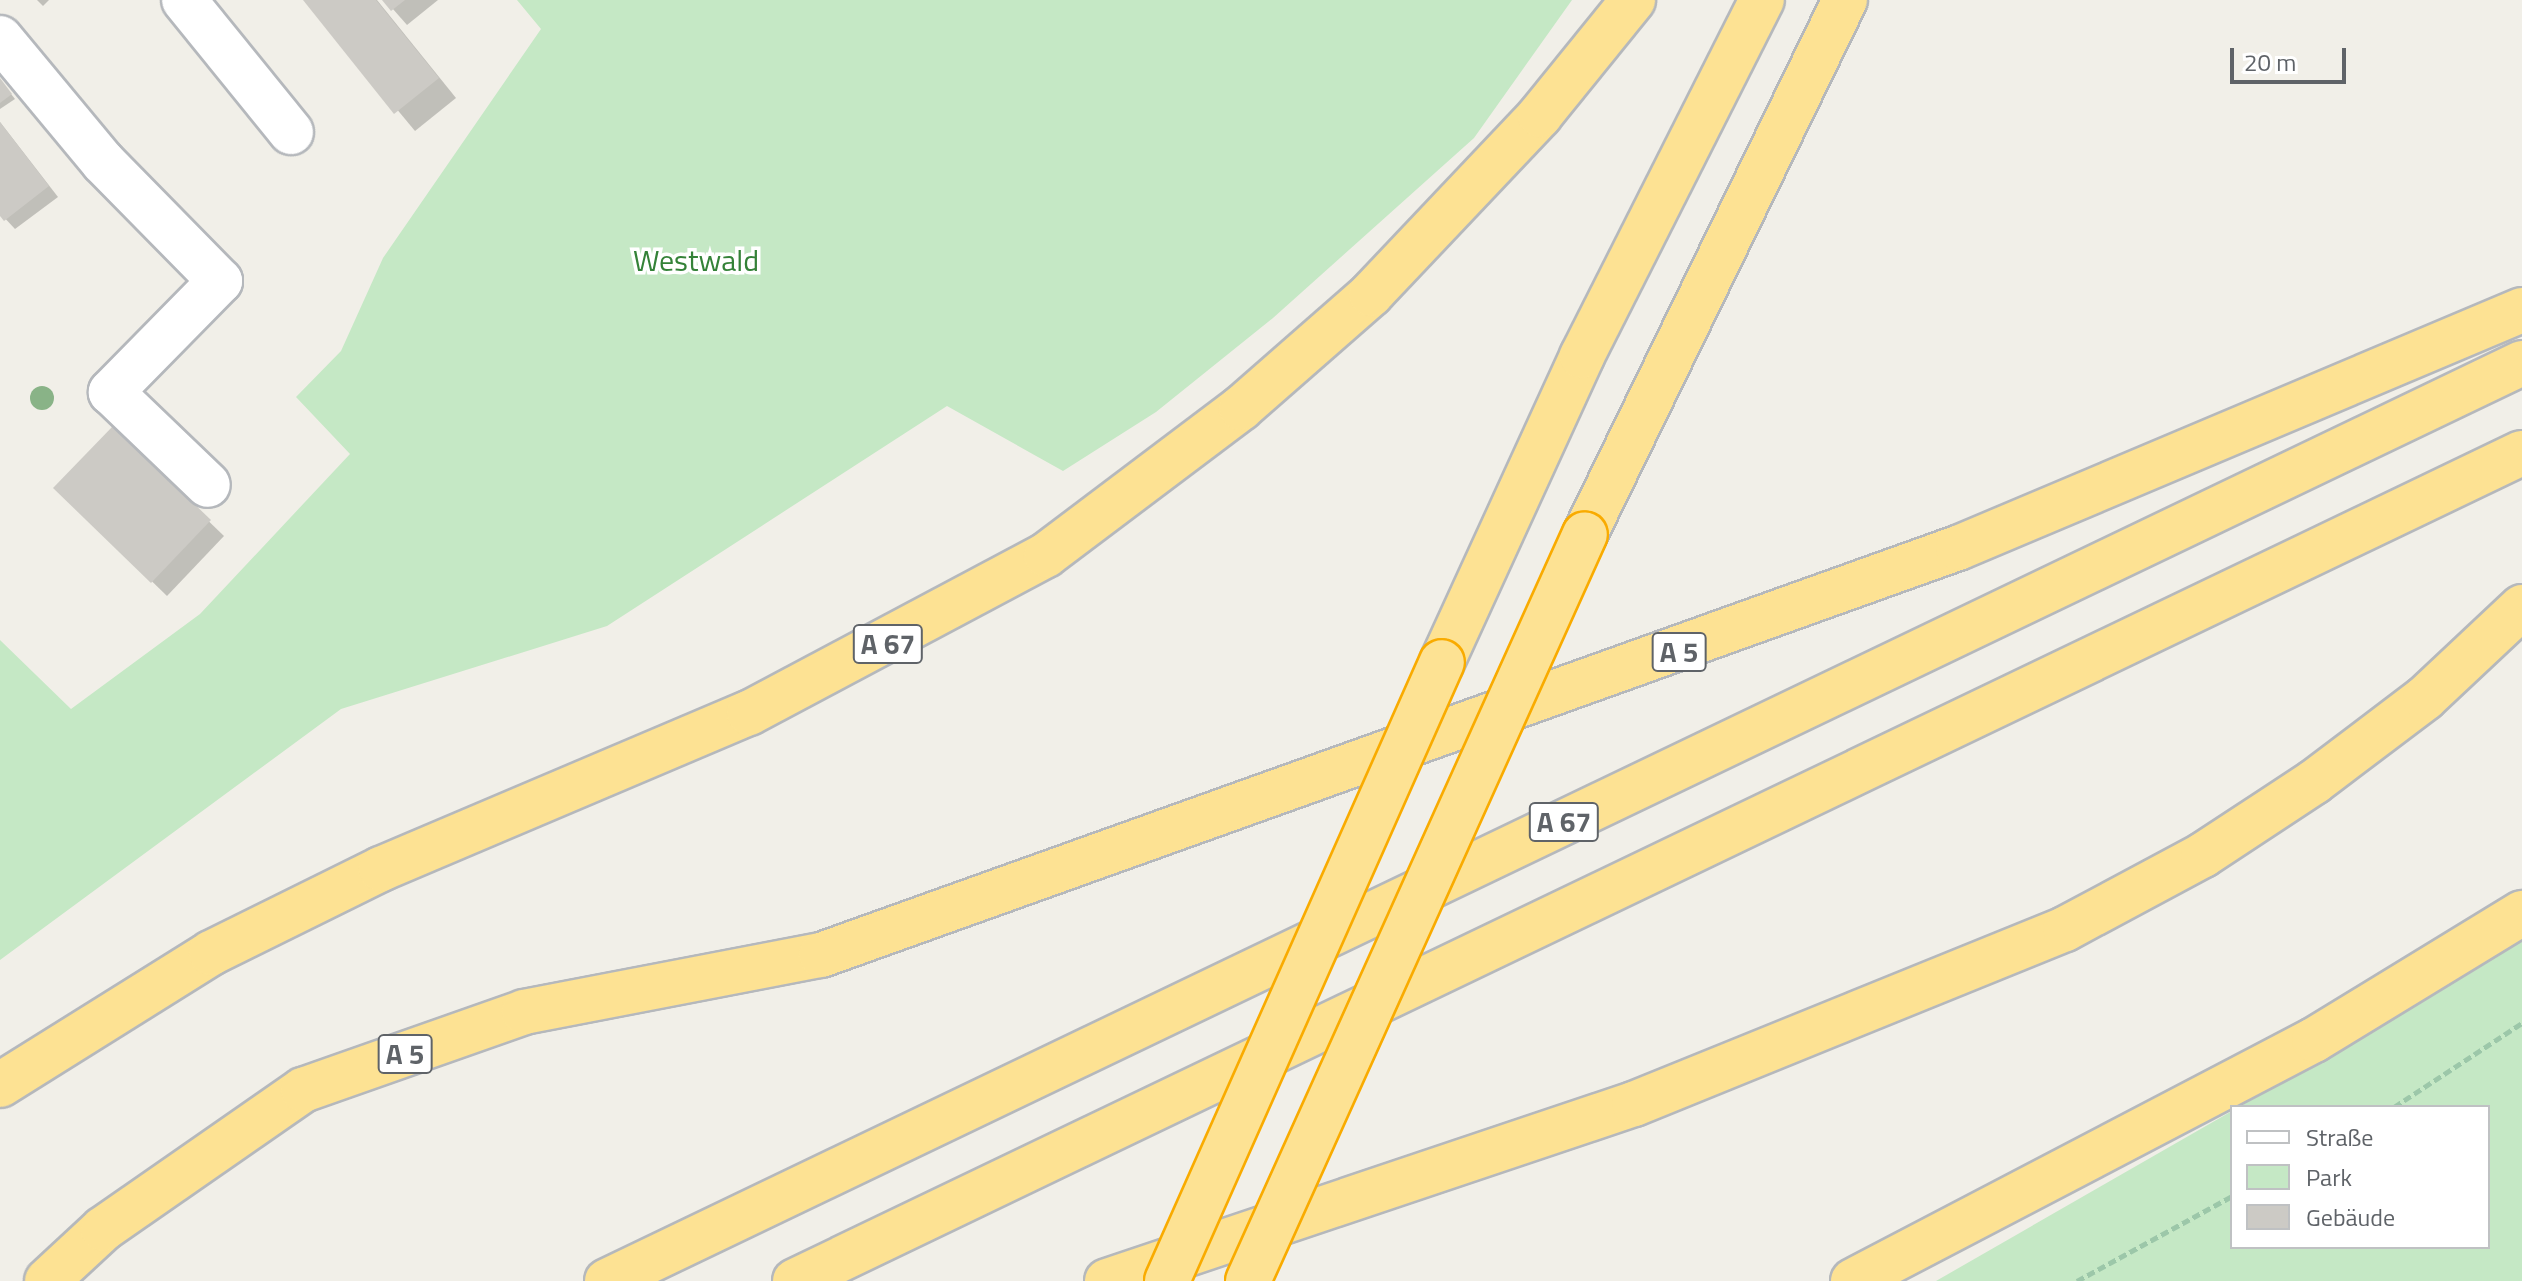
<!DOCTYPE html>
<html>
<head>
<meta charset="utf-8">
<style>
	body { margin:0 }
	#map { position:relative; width:2522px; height:1281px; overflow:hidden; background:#f1efe8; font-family:"Titillium Web",sans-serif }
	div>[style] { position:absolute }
	.green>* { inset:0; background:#c5e8c5 }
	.shadow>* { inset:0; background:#0003 }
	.building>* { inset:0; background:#cccac5 }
	.path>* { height:5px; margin-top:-2.5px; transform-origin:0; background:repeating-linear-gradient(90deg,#9cc7a9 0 8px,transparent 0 12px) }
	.roads { filter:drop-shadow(2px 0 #b5b8bc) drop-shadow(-2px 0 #b5b8bc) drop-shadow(0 2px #b5b8bc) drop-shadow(0 -2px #b5b8bc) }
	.minor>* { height:44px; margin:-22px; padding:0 22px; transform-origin:22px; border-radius:22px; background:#fff }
	.highway>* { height:44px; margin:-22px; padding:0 22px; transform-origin:22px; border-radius:22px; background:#fde293 }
	.bridges { filter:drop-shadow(2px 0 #f9ab00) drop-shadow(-2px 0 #f9ab00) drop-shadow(0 2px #f9ab00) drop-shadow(0 -2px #f9ab00) }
	.highway-bridge>* { height:44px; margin:-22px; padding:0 22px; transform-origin:22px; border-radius:22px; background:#fde293 }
	.trees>* { width:24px; height:24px; margin:-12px; border-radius:50%; background:#89b387 }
	span { translate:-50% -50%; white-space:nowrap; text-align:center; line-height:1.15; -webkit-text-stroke:7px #fff; paint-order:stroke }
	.shield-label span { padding:2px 6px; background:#fff; border:2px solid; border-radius:6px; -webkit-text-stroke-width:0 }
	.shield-label { font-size:28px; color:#5f6368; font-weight:700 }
	.park-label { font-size:30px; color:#348238 }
	.legend { position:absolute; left:2230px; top:1105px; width:260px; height:144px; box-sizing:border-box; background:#fff; border:2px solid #bfc1c3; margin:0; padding:10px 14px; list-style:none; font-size:24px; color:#5f6368 }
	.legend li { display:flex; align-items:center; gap:16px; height:40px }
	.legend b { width:40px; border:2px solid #bfc1c3 }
	.scale { position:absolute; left:2230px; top:48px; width:116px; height:36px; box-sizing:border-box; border:4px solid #5f6368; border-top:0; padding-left:10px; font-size:24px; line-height:28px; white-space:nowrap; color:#5f6368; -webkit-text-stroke:6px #fff; paint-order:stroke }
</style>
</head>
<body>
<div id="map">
	<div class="green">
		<div style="clip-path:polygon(517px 0,1572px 0,1474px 138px,1273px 318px,1156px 412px,1063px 471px,947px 406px,607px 626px,341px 709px,0 960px,0 640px,71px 709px,200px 614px,350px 454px,296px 397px,341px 351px,383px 258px,541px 29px)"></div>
		<div style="clip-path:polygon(2522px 938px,2522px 1281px,1936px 1281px,2232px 1111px,2232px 1247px,2488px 1247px,2488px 1107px,2239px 1107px)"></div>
	</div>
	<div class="shadow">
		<div style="clip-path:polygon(37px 0,49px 0,43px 6px)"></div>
		<div style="clip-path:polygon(306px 0,377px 0,456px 98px,415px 131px)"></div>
		<div style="clip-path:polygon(385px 0,438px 0,407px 25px)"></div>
		<div style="clip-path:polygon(0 80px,15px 99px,0 109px)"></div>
		<div style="clip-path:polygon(0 122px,58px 197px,15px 229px,0 213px)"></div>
		<div style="clip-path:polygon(113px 429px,224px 536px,167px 596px,56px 488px)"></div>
	</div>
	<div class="building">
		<div style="clip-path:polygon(303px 0,376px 0,439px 78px,394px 114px)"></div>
		<div style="clip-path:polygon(382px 0,405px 0,391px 11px)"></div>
		<div style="clip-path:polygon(0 78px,12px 94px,0 103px)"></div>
		<div style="clip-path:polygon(0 122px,49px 186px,4px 221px,0 216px)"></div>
		<div style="clip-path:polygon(113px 426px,211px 520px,151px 583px,53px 488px)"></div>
	</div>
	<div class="path">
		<div style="left:2394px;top:1107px;width:153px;rotate:-33.3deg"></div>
		<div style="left:2077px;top:1281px;width:177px;rotate:-28.7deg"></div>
	</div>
	<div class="roads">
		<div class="minor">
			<div style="left:184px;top:0;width:170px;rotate:51deg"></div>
			<div style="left:0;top:38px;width:161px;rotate:50.3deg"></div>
			<div style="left:103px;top:162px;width:167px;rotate:45.5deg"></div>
			<div style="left:220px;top:281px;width:156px;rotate:134.5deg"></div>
			<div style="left:111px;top:392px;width:134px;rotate:43.8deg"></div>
		</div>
		<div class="highway">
			<div style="left:1585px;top:534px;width:594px;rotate:-64.04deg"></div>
			<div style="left:1442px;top:662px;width:337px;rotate:-65.4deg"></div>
			<div style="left:1582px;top:356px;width:399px;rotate:-63.2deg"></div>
			<div style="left:0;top:1085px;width:249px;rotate:-32deg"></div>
			<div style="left:211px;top:953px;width:190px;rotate:-26.3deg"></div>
			<div style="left:381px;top:869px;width:400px;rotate:-23deg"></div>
			<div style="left:749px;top:713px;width:336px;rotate:-28deg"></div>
			<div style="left:1046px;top:555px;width:244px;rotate:-37deg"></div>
			<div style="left:1241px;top:408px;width:173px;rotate:-41.2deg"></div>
			<div style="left:1371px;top:294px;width:246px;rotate:-46.6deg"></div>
			<div style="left:1540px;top:115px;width:148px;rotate:-51deg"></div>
			<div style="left:47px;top:1281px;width:76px;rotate:-42.9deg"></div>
			<div style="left:103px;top:1229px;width:244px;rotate:-34.8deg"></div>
			<div style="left:303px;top:1090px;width:234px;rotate:-19.4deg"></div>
			<div style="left:524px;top:1012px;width:302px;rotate:-10.9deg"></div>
			<div style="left:821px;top:955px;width:1208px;rotate:-19.7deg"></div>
			<div style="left:1958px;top:548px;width:612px;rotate:-22.88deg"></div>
			<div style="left:607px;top:1281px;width:2124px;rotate:-25.61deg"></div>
			<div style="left:795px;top:1281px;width:1915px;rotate:-25.62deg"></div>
			<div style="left:1107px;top:1281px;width:556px;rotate:-18.57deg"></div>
			<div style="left:1634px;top:1104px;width:465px;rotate:-22.1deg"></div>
			<div style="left:2065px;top:929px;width:157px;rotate:-28.2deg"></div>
			<div style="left:2203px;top:855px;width:133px;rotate:-33.3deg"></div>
			<div style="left:2314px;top:782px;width:139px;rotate:-37.1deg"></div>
			<div style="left:2425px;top:698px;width:133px;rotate:-43.2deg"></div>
			<div style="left:1853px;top:1281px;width:520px;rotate:-27.6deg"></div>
			<div style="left:2314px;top:1040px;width:244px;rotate:-31.4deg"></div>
		</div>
	</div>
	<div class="bridges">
		<div class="highway-bridge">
			<div style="left:1167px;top:1281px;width:677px;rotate:-66.05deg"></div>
			<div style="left:1248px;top:1281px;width:819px;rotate:-65.72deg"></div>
		</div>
	</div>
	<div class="trees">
		<div style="left:42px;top:398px"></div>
	</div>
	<div class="shield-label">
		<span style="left:888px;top:644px">A 67</span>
		<span style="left:1679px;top:652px">A 5</span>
		<span style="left:1564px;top:822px">A 67</span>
		<span style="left:405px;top:1054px">A 5</span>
	</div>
	<div class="park-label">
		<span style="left:696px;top:260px">Westwald</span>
	</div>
	<ul class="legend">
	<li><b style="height:10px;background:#fff"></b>Straße</li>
	<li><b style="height:22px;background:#c5e8c5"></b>Park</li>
	<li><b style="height:22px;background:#cccac5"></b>Gebäude</li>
	</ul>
	<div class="scale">20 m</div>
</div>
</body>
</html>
